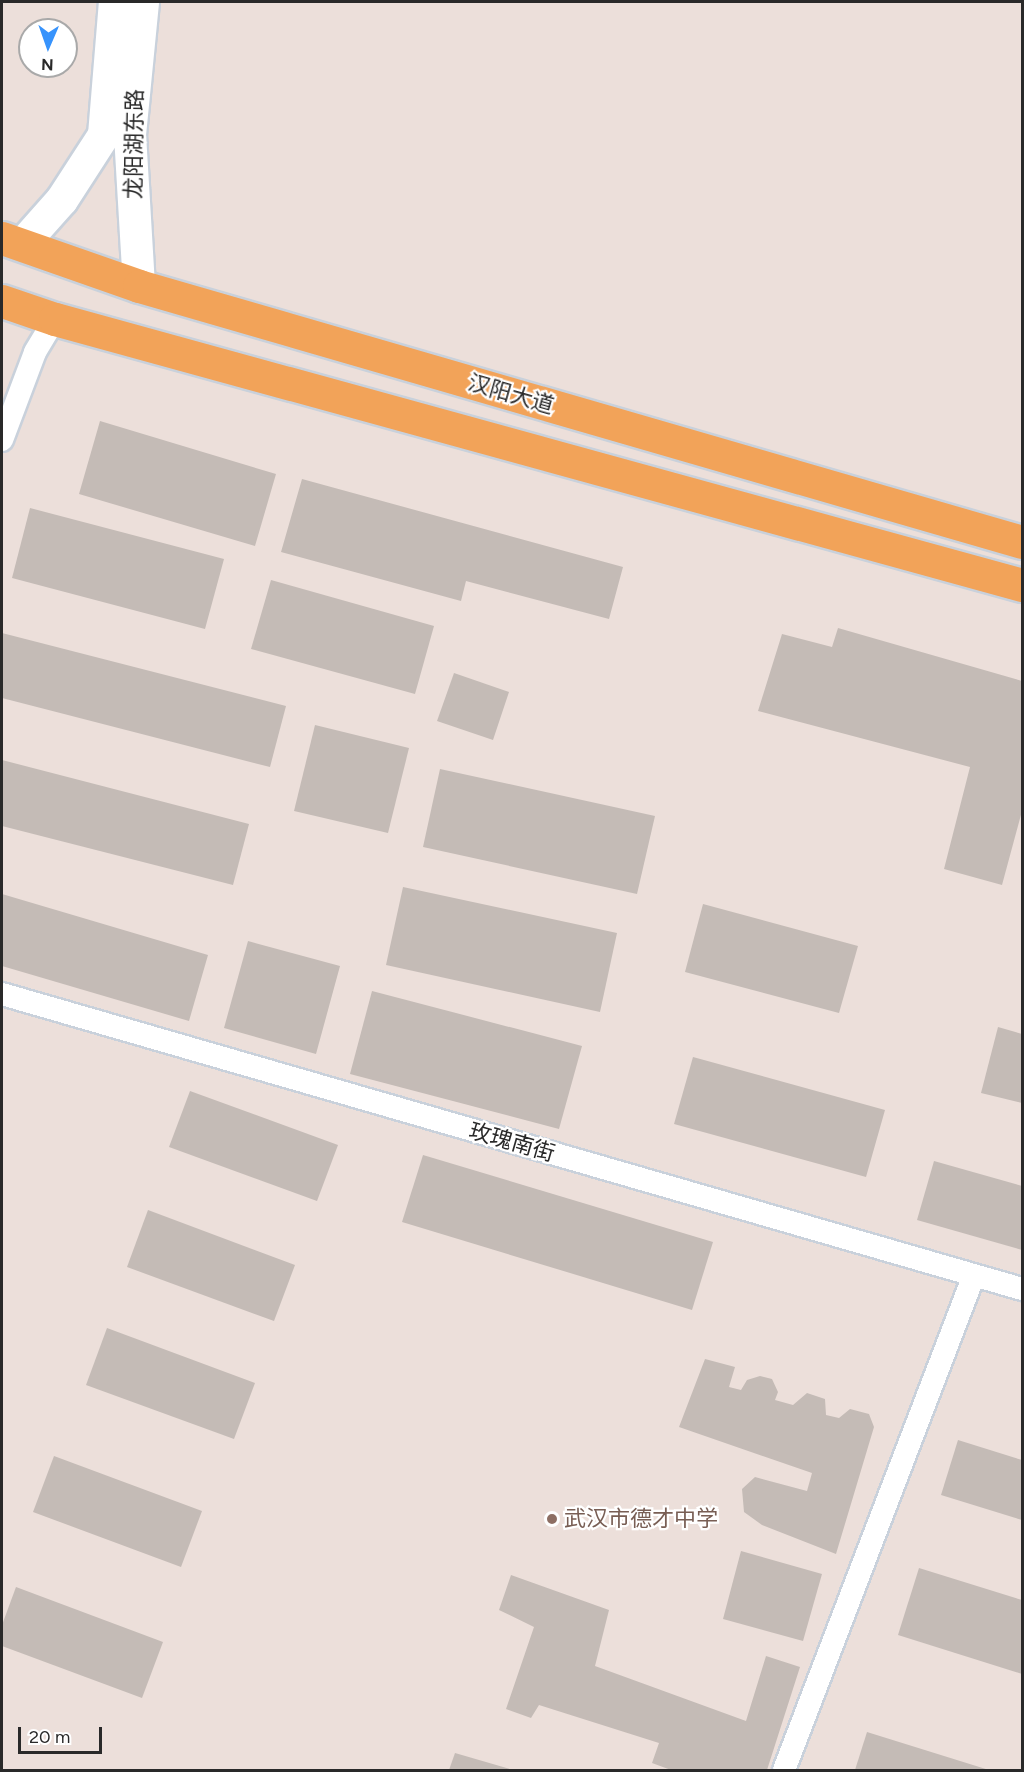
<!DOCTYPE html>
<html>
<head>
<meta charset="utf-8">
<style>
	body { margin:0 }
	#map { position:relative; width:1024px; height:1772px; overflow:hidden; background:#ecdfda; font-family:Figtree,"Noto Sans SC",sans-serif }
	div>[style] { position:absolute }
	.building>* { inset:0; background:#c4bbb6 }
	.roads { filter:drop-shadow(2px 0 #c9d1db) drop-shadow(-2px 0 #c9d1db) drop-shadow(0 2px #c9d1db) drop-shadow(0 -2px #c9d1db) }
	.minor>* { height:22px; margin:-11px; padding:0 11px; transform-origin:11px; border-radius:11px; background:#fff }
	.secondary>* { height:32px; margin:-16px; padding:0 16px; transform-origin:16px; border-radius:16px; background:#fff }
	.primary>* { height:33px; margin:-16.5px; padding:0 16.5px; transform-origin:16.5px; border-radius:16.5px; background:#f2a359 }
	.dots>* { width:16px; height:16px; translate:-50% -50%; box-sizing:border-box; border:3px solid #fff; border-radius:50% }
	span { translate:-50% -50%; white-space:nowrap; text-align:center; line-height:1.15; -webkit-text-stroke:4.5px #fff; paint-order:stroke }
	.street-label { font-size:22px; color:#292929 }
	.education-label { font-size:22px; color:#785e54 }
	.left { translate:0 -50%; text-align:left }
	.frame { position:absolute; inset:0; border:3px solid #292929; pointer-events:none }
	.north { position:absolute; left:18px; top:18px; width:60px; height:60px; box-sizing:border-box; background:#fff; border:2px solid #a9a9a9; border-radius:50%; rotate:182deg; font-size:16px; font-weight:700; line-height:24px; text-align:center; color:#292929 }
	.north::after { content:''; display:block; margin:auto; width:21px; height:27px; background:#3793fc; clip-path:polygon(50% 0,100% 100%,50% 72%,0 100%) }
	.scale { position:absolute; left:18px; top:1727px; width:84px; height:27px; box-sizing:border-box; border:3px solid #292929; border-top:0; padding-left:8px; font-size:18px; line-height:21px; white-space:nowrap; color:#292929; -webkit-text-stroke:4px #fff; paint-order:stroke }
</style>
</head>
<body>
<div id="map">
	<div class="building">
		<div style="clip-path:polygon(100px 421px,276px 474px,255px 546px,79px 494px)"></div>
		<div style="clip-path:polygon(302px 479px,623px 567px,609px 619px,466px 581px,461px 601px,281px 552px)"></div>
		<div style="clip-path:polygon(30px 508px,224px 559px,205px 629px,12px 578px)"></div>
		<div style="clip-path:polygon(271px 580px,434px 626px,415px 694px,251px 649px)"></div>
		<div style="clip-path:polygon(838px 628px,1022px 681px,1022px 811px,1002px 885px,944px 869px,970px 767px,758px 711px,782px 634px,832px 647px)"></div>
		<div style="clip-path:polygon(2px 633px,286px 706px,270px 767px,2px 698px)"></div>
		<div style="clip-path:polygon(454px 673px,509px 692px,493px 740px,437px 721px)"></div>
		<div style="clip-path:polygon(315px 725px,409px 748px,388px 833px,294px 811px)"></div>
		<div style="clip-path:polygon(2px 760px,249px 824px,233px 885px,2px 826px)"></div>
		<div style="clip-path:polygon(440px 769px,655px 816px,637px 894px,423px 847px)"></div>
		<div style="clip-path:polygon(403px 887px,617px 933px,600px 1012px,386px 965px)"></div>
		<div style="clip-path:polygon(2px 894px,208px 955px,189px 1021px,2px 966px)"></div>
		<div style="clip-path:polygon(703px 904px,858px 946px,839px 1013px,685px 972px)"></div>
		<div style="clip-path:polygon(248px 941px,340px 966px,316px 1054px,224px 1028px)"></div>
		<div style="clip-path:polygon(372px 991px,582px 1046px,559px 1129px,350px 1074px)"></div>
		<div style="clip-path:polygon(998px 1027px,1022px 1034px,1022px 1103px,981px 1093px)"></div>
		<div style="clip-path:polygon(693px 1057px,885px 1110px,866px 1177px,674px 1124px)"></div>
		<div style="clip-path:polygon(190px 1091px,338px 1145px,317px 1201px,169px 1147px)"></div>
		<div style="clip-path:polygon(423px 1155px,713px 1242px,692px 1310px,402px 1222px)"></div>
		<div style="clip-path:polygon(934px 1161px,1022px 1186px,1022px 1250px,917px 1220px)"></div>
		<div style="clip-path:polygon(148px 1210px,295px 1265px,274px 1321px,127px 1267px)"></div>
		<div style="clip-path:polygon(107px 1328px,255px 1383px,234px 1439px,86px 1385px)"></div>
		<div style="clip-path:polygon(705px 1359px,735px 1367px,729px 1387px,741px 1390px,747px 1380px,760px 1376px,772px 1379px,778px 1392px,775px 1400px,793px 1405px,807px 1393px,825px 1399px,826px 1415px,839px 1418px,850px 1409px,869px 1414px,874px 1427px,836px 1554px,762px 1525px,744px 1512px,742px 1489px,755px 1477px,807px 1491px,812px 1473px,679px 1427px)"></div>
		<div style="clip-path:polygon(958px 1440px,1022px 1460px,1022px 1520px,941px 1495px)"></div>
		<div style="clip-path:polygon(54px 1456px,202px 1511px,181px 1567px,33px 1512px)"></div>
		<div style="clip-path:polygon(741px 1551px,822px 1574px,803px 1641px,723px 1619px)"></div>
		<div style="clip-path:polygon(919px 1568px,1022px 1600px,1022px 1674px,898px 1635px)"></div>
		<div style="clip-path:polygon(511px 1575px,609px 1610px,595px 1666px,746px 1721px,766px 1656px,800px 1667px,767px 1770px,671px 1770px,652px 1763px,659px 1743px,539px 1705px,531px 1718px,506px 1709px,534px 1627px,499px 1610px)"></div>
		<div style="clip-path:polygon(16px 1587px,163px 1642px,142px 1698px,2px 1646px,2px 1625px)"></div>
		<div style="clip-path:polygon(867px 1732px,989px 1770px,855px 1770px)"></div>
		<div style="clip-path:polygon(455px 1753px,513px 1770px,449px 1770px)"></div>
	</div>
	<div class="roads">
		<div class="minor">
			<div style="left:2px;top:440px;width:94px;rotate:-69.4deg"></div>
			<div style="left:35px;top:352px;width:39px;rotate:-59deg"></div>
			<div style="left:2px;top:994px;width:1062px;rotate:16.13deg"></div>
			<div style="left:784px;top:1770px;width:530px;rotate:-69deg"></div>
		</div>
		<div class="secondary">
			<div style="left:22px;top:245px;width:60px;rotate:-48.4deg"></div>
			<div style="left:62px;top:200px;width:77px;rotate:-57.1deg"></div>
			<div style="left:104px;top:135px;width:133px;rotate:-85.3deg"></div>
			<div style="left:139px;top:286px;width:151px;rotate:-93.4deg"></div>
			<div style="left:130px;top:135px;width:134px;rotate:-84.4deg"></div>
		</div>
		<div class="primary">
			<div style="left:2px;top:238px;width:145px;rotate:19.3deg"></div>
			<div style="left:139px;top:286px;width:919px;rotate:16.17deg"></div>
			<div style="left:2px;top:301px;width:56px;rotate:18.8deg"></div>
			<div style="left:55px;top:319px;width:1003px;rotate:15.38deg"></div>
		</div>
	</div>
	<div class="dots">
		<div style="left:552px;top:1519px;background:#8d6e63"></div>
	</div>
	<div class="street-label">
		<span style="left:134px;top:144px;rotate:-89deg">龙阳湖东路</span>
		<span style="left:511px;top:394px;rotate:16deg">汉阳大道</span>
		<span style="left:512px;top:1142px;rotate:16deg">玫瑰南街</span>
	</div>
	<div class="education-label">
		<span class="left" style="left:564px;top:1519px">武汉市德才中学</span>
	</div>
	<div class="frame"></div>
	<div class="north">N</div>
	<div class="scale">20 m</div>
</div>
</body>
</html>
